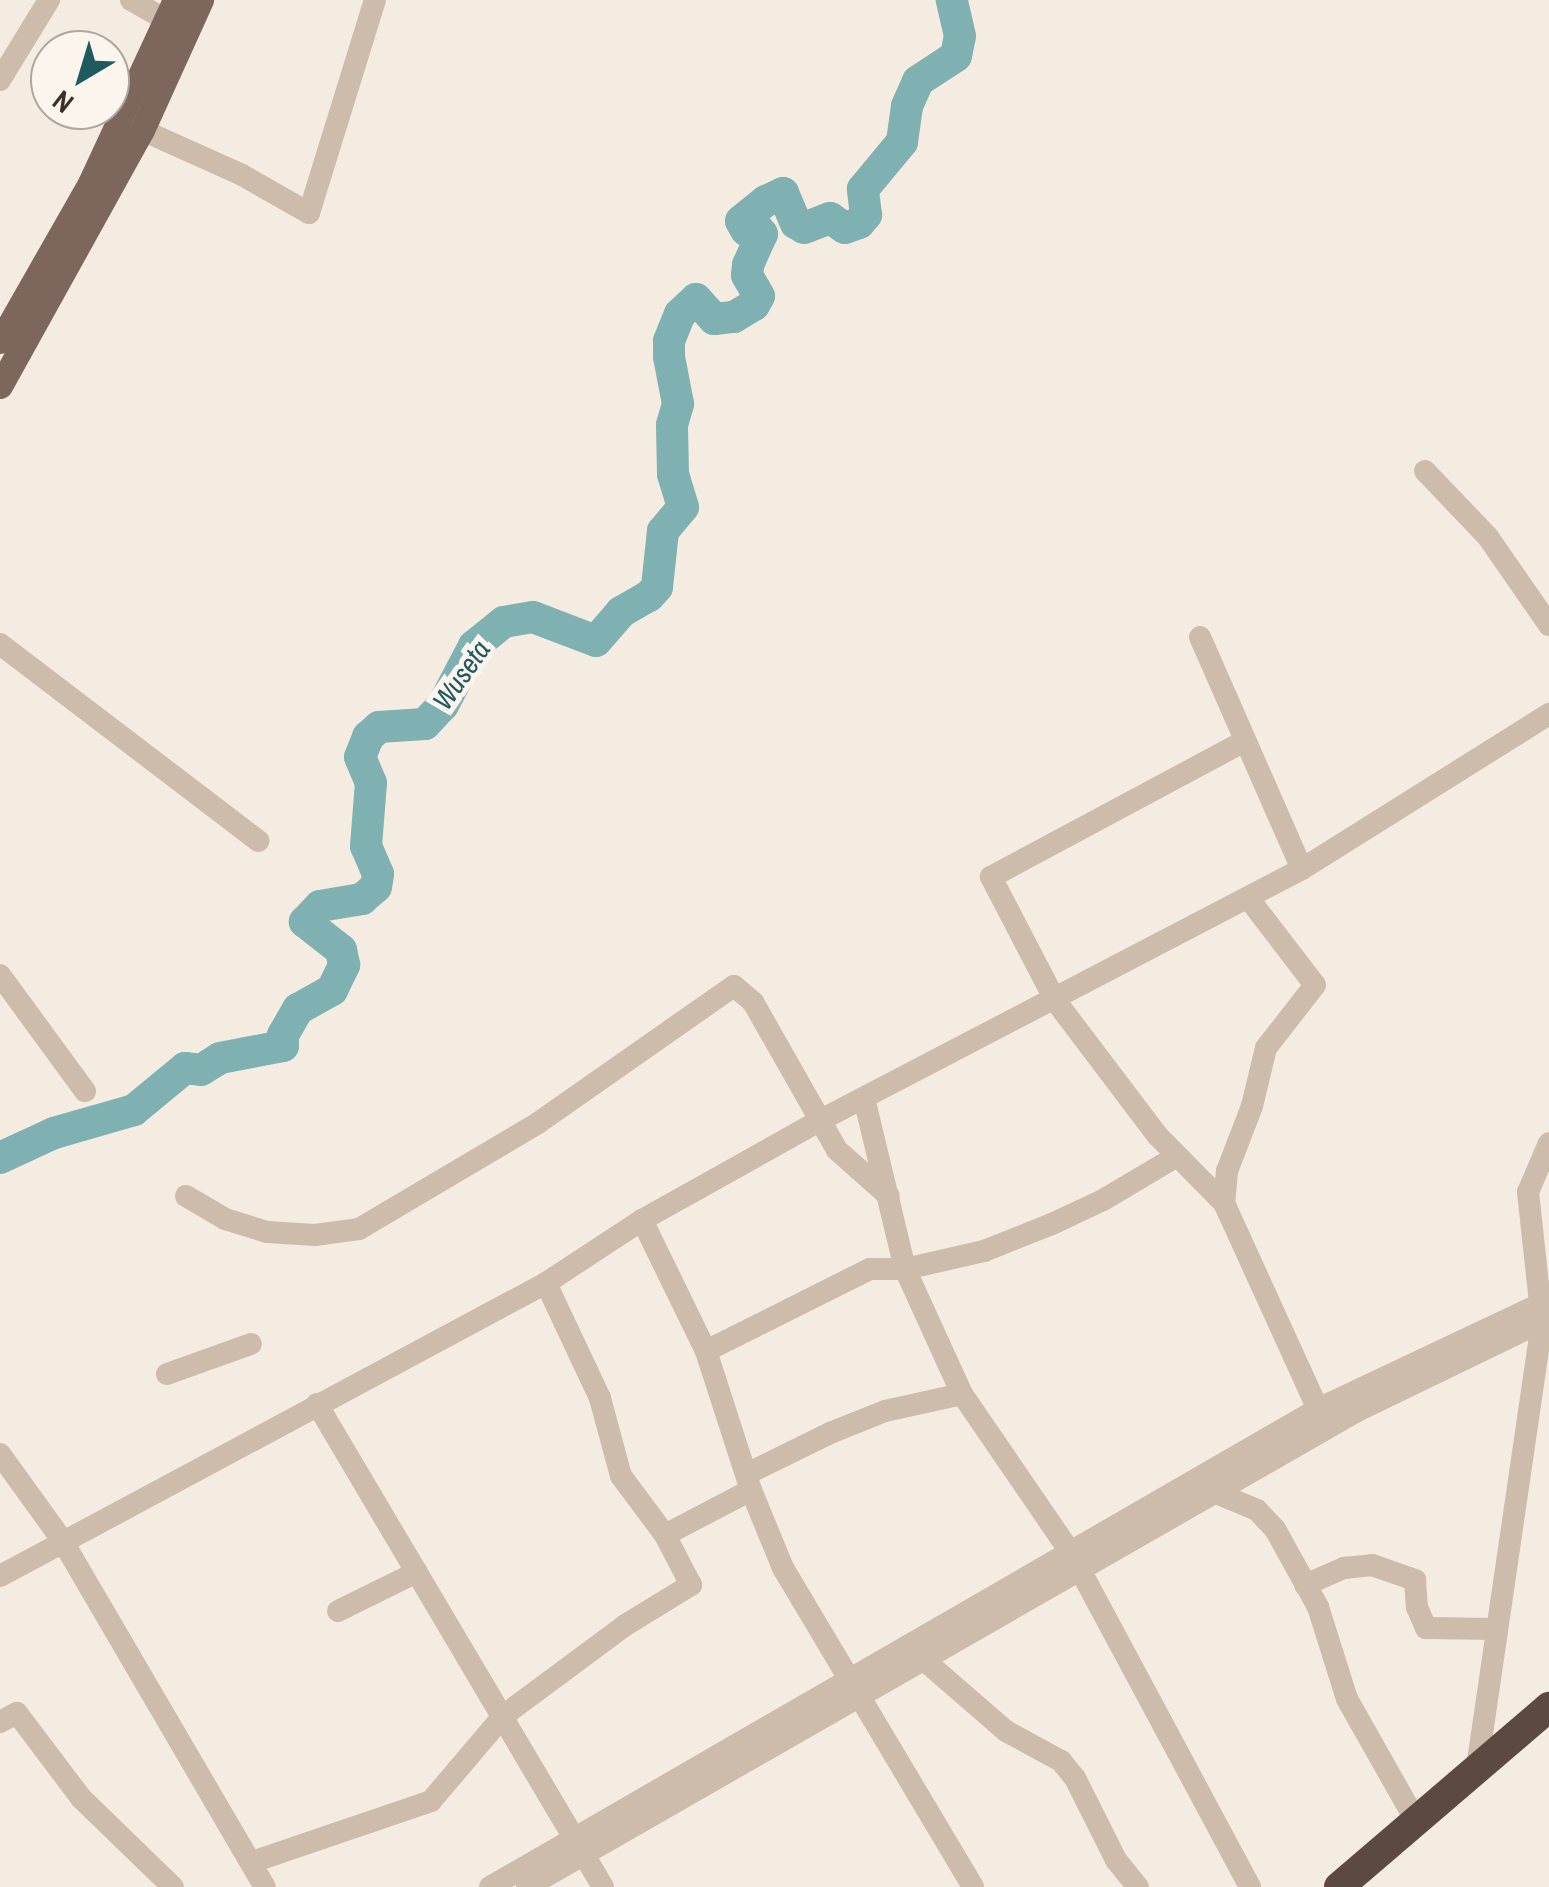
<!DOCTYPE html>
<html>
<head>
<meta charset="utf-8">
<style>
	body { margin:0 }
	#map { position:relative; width:1549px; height:1887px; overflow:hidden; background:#f4ebe1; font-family:"Archivo Narrow",sans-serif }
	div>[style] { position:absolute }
	.river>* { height:32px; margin:-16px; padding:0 16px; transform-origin:16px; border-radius:16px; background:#7fb0b2 }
	.minor>* { height:22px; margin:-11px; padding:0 11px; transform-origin:11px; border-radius:11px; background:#cdbbac }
	.major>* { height:25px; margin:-12.5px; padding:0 12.5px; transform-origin:12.5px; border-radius:12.5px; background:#7d675c }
	.highway>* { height:30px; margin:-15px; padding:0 15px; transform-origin:15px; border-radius:15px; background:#5c4a42 }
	span { translate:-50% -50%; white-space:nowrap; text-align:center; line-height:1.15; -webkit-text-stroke:10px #fbf5ee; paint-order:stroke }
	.water-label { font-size:28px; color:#1f5a5e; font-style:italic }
	.north { position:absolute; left:30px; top:30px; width:100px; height:100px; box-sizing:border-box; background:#fbf5ee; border:2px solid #aea6a0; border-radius:50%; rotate:218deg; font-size:28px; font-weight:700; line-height:40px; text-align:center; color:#3b302b }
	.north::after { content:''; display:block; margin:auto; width:35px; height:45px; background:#1f5a5e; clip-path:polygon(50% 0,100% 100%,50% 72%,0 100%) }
</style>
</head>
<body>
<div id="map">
	<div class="river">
		<div style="left:0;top:1158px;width:60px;rotate:-24.8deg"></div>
		<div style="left:54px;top:1133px;width:83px;rotate:-16deg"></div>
		<div style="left:134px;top:1110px;width:66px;rotate:-39.5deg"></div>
		<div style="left:185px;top:1068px;width:16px;rotate:7deg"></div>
		<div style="left:201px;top:1070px;width:22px;rotate:-32deg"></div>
		<div style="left:220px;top:1058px;width:64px;rotate:-10.8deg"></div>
		<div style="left:283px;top:1046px;width:11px;rotate:-90deg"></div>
		<div style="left:283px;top:1035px;width:30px;rotate:-60deg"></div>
		<div style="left:298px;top:1009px;width:39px;rotate:-29deg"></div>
		<div style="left:332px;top:990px;width:28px;rotate:-64deg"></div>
		<div style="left:344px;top:965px;width:15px;rotate:-101deg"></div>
		<div style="left:341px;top:950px;width:46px;rotate:-142.1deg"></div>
		<div style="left:305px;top:922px;width:22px;rotate:-47deg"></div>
		<div style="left:320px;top:906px;width:43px;rotate:-9.5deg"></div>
		<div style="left:362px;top:899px;width:18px;rotate:-41deg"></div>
		<div style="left:376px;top:887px;width:13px;rotate:-81deg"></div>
		<div style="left:378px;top:874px;width:30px;rotate:-113deg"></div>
		<div style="left:366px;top:846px;width:63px;rotate:-85.5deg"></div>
		<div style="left:371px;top:783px;width:28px;rotate:-113deg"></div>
		<div style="left:360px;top:757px;width:22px;rotate:-68deg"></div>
		<div style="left:368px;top:737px;width:15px;rotate:-42deg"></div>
		<div style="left:379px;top:727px;width:46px;rotate:-3.7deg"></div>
		<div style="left:425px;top:724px;width:26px;rotate:-47deg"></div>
		<div style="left:443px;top:705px;width:67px;rotate:-62.3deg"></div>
		<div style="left:474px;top:646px;width:38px;rotate:-39deg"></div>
		<div style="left:504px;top:622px;width:29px;rotate:-10deg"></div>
		<div style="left:533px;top:617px;width:67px;rotate:20.9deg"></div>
		<div style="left:596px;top:641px;width:38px;rotate:-49deg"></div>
		<div style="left:621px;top:612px;width:32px;rotate:-30deg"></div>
		<div style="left:649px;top:596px;width:12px;rotate:-48deg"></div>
		<div style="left:657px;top:587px;width:56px;rotate:-83.9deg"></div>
		<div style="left:663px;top:531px;width:31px;rotate:-50deg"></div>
		<div style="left:683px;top:507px;width:34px;rotate:-107deg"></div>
		<div style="left:673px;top:474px;width:49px;rotate:-91.2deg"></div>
		<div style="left:672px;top:425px;width:22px;rotate:-74deg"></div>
		<div style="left:678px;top:404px;width:48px;rotate:-100.8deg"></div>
		<div style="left:669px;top:357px;width:16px;rotate:-90deg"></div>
		<div style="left:669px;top:341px;width:29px;rotate:-68deg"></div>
		<div style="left:680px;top:314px;width:22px;rotate:-43deg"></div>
		<div style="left:696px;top:299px;width:27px;rotate:48deg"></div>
		<div style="left:714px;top:319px;width:20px;rotate:-6deg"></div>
		<div style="left:734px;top:317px;width:23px;rotate:-31deg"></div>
		<div style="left:754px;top:305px;width:10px;rotate:-61deg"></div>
		<div style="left:759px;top:296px;width:24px;rotate:-120deg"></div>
		<div style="left:747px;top:275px;width:10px;rotate:-84deg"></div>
		<div style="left:748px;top:265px;width:34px;rotate:-66deg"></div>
		<div style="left:762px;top:234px;width:8px;rotate:-130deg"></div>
		<div style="left:757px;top:228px;width:11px;rotate:170deg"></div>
		<div style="left:746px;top:230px;width:10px;rotate:-119deg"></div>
		<div style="left:741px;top:221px;width:32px;rotate:-39deg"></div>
		<div style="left:766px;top:201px;width:19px;rotate:-25deg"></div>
		<div style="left:783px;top:193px;width:33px;rotate:67deg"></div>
		<div style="left:796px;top:223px;width:9px;rotate:32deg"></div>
		<div style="left:804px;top:228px;width:28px;rotate:-21deg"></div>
		<div style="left:830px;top:218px;width:18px;rotate:34deg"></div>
		<div style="left:845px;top:228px;width:15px;rotate:-20deg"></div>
		<div style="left:859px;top:223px;width:11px;rotate:-49deg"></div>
		<div style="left:866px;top:215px;width:26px;rotate:-97deg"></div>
		<div style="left:863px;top:189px;width:61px;rotate:-50.3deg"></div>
		<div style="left:902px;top:142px;width:36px;rotate:-82deg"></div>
		<div style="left:907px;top:106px;width:27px;rotate:-66deg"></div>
		<div style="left:918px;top:81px;width:45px;rotate:-33.3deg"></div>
		<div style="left:956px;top:56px;width:20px;rotate:-79deg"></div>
		<div style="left:960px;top:36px;width:37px;rotate:-103deg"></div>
	</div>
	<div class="minor">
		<div style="left:131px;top:0;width:40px;rotate:29.7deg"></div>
		<div style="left:0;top:80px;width:94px;rotate:-58.5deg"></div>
		<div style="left:142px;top:130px;width:110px;rotate:24.2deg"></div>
		<div style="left:242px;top:175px;width:77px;rotate:29.6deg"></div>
		<div style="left:309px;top:213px;width:223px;rotate:-72.8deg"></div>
		<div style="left:1425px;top:471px;width:91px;rotate:46.3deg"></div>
		<div style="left:1488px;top:537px;width:107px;rotate:55.3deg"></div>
		<div style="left:1200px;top:637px;width:253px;rotate:66.3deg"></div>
		<div style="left:0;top:644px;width:325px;rotate:37.3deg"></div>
		<div style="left:1249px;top:899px;width:108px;rotate:52.5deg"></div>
		<div style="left:1315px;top:985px;width:80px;rotate:127.9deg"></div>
		<div style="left:1266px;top:1048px;width:60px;rotate:103.6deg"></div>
		<div style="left:1252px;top:1106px;width:70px;rotate:111deg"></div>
		<div style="left:1227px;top:1171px;width:32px;rotate:95deg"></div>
		<div style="left:1224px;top:1203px;width:226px;rotate:65.5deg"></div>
		<div style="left:0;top:975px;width:144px;rotate:53.8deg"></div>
		<div style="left:864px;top:1098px;width:176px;rotate:76.5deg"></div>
		<div style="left:905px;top:1269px;width:137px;rotate:65.5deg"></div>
		<div style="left:962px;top:1394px;width:193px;rotate:55.6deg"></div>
		<div style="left:1071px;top:1553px;width:379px;rotate:61.8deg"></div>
		<div style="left:186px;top:1196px;width:45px;rotate:30.5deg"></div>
		<div style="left:225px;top:1219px;width:44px;rotate:17.2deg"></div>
		<div style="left:267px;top:1232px;width:48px;rotate:3.6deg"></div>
		<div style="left:315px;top:1235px;width:44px;rotate:-7.8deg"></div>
		<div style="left:359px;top:1229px;width:208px;rotate:-30.6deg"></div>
		<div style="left:538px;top:1123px;width:239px;rotate:-35deg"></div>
		<div style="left:734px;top:986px;width:25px;rotate:40deg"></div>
		<div style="left:753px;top:1002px;width:170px;rotate:60.4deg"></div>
		<div style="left:837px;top:1150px;width:69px;rotate:41.5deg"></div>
		<div style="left:1224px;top:1203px;width:95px;rotate:-134.6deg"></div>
		<div style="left:1157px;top:1135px;width:169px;rotate:-127.1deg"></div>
		<div style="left:1055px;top:1000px;width:139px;rotate:-117.5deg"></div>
		<div style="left:991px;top:877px;width:288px;rotate:-28.2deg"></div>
		<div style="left:642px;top:1220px;width:146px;rotate:64deg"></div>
		<div style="left:706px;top:1351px;width:146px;rotate:72.1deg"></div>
		<div style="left:751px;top:1490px;width:84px;rotate:67.7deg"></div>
		<div style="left:783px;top:1568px;width:371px;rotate:59.2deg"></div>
		<div style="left:706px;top:1351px;width:183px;rotate:-26.6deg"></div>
		<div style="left:870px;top:1269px;width:35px"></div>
		<div style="left:905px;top:1269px;width:81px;rotate:-12.8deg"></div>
		<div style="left:984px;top:1251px;width:73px;rotate:-21.7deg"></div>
		<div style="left:1052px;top:1224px;width:56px;rotate:-25.2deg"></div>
		<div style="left:1103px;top:1200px;width:86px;rotate:-30.7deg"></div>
		<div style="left:167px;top:1374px;width:89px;rotate:-19.7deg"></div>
		<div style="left:317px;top:1404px;width:561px;rotate:59.37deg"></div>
		<div style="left:0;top:1454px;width:106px;rotate:54.2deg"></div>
		<div style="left:62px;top:1540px;width:402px;rotate:59.7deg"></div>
		<div style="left:747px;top:1474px;width:93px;rotate:-26.3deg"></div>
		<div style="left:830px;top:1433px;width:59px;rotate:-21.8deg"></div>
		<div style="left:885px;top:1411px;width:79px;rotate:-12.4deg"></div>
		<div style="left:1214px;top:1492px;width:47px;rotate:22.7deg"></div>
		<div style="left:1257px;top:1510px;width:26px;rotate:47deg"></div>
		<div style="left:1275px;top:1529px;width:89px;rotate:61.1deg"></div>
		<div style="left:1318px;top:1607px;width:96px;rotate:72.5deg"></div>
		<div style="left:1347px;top:1699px;width:140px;rotate:60.5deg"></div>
		<div style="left:665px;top:1535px;width:97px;rotate:-27.6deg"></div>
		<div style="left:0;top:1576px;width:620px;rotate:-28.22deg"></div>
		<div style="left:546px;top:1283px;width:115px;rotate:-33.3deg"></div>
		<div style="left:642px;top:1220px;width:201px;rotate:-29.2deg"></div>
		<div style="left:817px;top:1122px;width:547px;rotate:-27.55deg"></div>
		<div style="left:1302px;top:869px;width:292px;rotate:-32.1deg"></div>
		<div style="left:1305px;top:1585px;width:43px;rotate:-23.6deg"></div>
		<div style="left:1344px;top:1568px;width:28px;rotate:-6deg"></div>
		<div style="left:1372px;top:1565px;width:46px;rotate:19.2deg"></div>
		<div style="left:1415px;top:1580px;width:27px;rotate:86deg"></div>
		<div style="left:1417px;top:1607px;width:23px;rotate:67deg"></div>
		<div style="left:1426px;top:1628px;width:71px;rotate:0.8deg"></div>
		<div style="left:338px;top:1611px;width:88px;rotate:-26.3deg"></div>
		<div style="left:924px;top:1660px;width:108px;rotate:40.9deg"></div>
		<div style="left:1006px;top:1731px;width:63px;rotate:28.6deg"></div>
		<div style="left:1061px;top:1761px;width:22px;rotate:51deg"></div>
		<div style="left:1075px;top:1778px;width:92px;rotate:63.4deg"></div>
		<div style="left:1116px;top:1860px;width:35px;rotate:51deg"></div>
		<div style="left:0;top:1722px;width:19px;rotate:-28deg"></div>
		<div style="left:17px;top:1713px;width:106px;rotate:53deg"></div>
		<div style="left:81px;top:1798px;width:128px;rotate:44.1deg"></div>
		<div style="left:1477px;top:1768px;width:452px;rotate:-81.7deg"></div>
		<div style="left:1542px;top:1321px;width:130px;rotate:-96.2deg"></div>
		<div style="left:1528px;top:1192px;width:53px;rotate:-66.8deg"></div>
		<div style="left:252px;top:1862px;width:189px;rotate:-18.8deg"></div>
		<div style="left:431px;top:1801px;width:111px;rotate:-49.7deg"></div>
		<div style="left:503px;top:1716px;width:151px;rotate:-36.6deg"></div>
		<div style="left:624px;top:1626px;width:79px;rotate:-31.5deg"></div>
		<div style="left:691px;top:1585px;width:56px;rotate:-117.5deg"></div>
		<div style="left:665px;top:1535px;width:74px;rotate:-126.7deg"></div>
		<div style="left:621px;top:1476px;width:81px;rotate:-105.1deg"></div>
		<div style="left:600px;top:1398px;width:127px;rotate:-115.2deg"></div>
		<div style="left:490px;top:1887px;width:956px;rotate:-30deg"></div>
		<div style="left:1318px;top:1409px;width:255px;rotate:-25.3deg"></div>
		<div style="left:527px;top:1887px;width:957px;rotate:-29.83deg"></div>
		<div style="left:1357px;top:1411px;width:213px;rotate:-25.8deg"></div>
	</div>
	<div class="major">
		<div style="left:0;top:341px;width:182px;rotate:-60.3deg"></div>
		<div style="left:90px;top:183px;width:202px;rotate:-65.1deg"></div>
		<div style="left:0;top:386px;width:293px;rotate:-61deg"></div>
		<div style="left:142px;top:130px;width:143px;rotate:-65.6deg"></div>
	</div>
	<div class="highway">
		<div style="left:1339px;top:1887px;width:277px;rotate:-40.6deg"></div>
	</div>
	<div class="water-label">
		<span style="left:461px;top:675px;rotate:-55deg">Wuseta</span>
	</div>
	<div class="north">N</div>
</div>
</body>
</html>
